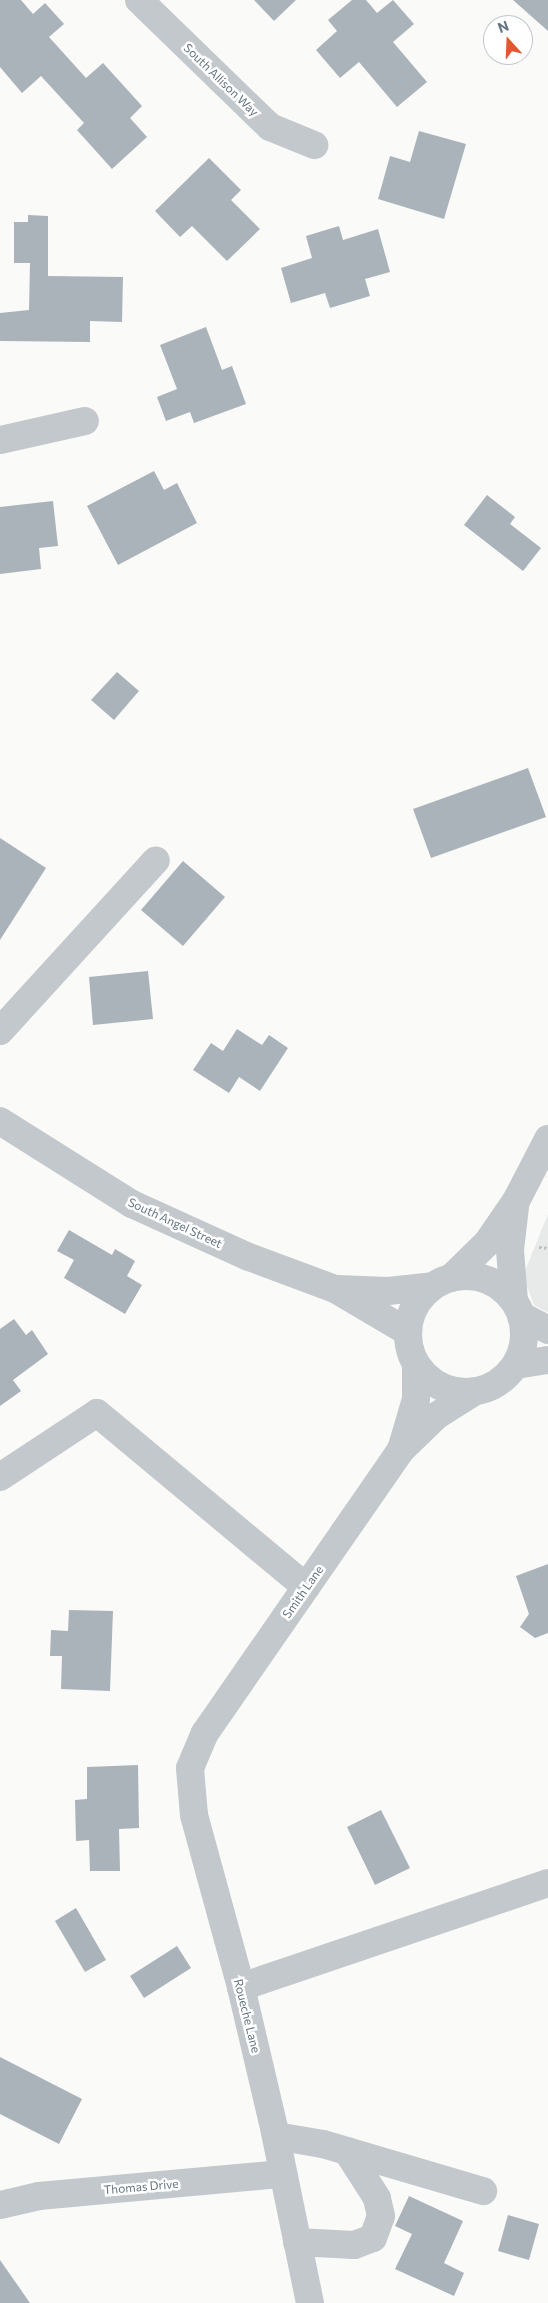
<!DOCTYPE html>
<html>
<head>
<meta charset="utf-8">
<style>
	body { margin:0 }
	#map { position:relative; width:548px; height:2303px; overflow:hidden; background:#fafaf8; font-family:Commissioner,sans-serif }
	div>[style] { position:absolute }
	.built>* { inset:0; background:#e8e9e9 }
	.building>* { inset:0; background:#aab3b9 }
	.path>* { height:3px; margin-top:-1.5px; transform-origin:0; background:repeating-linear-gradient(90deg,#bbbfc2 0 2.5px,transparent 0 5px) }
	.minor>* { height:28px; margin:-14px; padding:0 14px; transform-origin:14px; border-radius:14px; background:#c3c8cc }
	.minor>.ring { margin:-14px; padding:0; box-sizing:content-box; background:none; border:28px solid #c3c8cc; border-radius:50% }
	span { translate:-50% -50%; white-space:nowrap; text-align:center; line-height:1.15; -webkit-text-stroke:5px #fff; paint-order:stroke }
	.street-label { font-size:12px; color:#657683 }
	.north { position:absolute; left:483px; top:15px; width:50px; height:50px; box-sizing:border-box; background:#fff; border:1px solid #c1c8cd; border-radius:50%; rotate:340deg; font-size:14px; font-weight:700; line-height:20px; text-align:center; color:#657683 }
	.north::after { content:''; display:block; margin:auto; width:18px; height:22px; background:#e4572e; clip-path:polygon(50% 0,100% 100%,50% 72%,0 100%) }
</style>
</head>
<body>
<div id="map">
	<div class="built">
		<div style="clip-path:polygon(548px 1214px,548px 1313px,534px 1305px,523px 1276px)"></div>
	</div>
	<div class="building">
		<div style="clip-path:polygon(0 0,21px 0,33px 14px,45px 3px,64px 24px,49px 37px,86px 78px,103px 63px,142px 106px,130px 118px,147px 137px,112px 169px,77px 130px,84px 123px,41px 76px,22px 93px,0 67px)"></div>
		<div style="clip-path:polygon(254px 0,296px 0,274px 21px)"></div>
		<div style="clip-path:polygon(352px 0,366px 0,377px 13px,393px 0,414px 24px,393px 42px,427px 82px,397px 107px,359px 62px,340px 78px,316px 50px,337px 31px,328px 20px)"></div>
		<div style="clip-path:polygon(513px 0,548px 0,548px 31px)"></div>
		<div style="clip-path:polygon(419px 131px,466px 144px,444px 219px,378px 199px,390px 156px,410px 162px)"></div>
		<div style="clip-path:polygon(209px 158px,241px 190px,231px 200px,260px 229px,227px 261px,192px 226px,180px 237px,155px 211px)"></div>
		<div style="clip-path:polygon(28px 215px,48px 216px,48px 276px,123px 277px,122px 322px,90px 321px,90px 342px,0 341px,0 313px,29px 310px,30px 263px,14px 263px,14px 222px,28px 222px)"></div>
		<div style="clip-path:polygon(339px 226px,343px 240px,378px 229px,390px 272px,365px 279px,370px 296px,330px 308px,325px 293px,291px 303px,281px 268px,312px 258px,306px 236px)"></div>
		<div style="clip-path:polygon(206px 327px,222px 370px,232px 366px,246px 404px,194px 423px,190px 412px,166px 421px,157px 397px,177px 389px,160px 345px)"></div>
		<div style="clip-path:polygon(154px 471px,164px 490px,177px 483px,197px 523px,118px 565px,87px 506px)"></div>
		<div style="clip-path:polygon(487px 495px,515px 517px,510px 524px,541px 548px,523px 571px,464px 525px)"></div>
		<div style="clip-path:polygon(53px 501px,58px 546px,39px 548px,41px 569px,0 574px,0 507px)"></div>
		<div style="clip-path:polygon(117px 672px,139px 691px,114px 720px,91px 700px)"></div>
		<div style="clip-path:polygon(528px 768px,546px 817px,431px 858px,413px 809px)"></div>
		<div style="clip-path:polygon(0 838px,46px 868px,0 940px)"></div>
		<div style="clip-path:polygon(183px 861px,225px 897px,183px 946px,141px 910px)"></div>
		<div style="clip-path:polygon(148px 971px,153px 1019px,93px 1025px,89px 977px)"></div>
		<div style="clip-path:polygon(237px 1029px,262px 1045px,269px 1035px,288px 1048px,260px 1091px,239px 1077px,229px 1093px,193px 1070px,211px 1043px,223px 1051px)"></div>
		<div style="clip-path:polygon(69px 1230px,112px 1255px,115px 1249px,135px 1261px,127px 1276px,142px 1285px,125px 1314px,64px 1278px,74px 1260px,57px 1251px)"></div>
		<div style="clip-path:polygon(14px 1319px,26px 1335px,32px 1330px,48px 1354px,13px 1380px,21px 1391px,0 1406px,0 1329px)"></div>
		<div style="clip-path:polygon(548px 1564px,548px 1633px,535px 1638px,520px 1627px,529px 1614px,516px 1576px)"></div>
		<div style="clip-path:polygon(69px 1610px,113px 1611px,110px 1691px,61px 1689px,62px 1656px,50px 1656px,51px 1630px,68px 1631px)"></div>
		<div style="clip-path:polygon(138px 1765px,139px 1828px,119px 1829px,120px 1871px,90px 1871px,89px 1840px,76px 1841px,75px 1800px,87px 1799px,87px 1767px)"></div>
		<div style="clip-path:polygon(381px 1810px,410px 1868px,375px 1885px,347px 1827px)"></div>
		<div style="clip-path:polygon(76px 1908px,106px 1960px,85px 1972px,55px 1921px)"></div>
		<div style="clip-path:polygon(177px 1946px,191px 1968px,144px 1998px,130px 1976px)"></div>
		<div style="clip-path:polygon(0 2057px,82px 2099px,59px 2144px,0 2114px)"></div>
		<div style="clip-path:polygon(409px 2196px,463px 2221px,444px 2263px,464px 2273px,454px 2296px,395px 2269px,412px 2234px,395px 2226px)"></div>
		<div style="clip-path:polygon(508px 2215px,539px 2224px,529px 2260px,498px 2251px)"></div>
		<div style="clip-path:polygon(0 2260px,30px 2303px,0 2303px)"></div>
	</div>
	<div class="path">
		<div style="left:539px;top:1247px;width:9px;rotate:6deg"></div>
	</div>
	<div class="minor">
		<div style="left:139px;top:0;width:182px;rotate:44.1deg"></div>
		<div style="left:270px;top:127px;width:48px;rotate:22.2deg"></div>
		<div style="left:0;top:440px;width:87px;rotate:-12.6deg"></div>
		<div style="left:0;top:1031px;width:231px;rotate:-47.6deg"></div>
		<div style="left:0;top:1121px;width:156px;rotate:32.2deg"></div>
		<div style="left:132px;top:1204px;width:128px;rotate:24.4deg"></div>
		<div style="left:249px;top:1257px;width:92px;rotate:20.4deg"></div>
		<div style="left:335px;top:1289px;width:85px;rotate:30.5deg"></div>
		<div class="ring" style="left:408px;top:1276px;width:88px;height:88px"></div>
		<div style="left:451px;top:1278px;width:50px;rotate:-44.2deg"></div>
		<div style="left:487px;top:1243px;width:51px;rotate:-55.4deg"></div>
		<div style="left:516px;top:1201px;width:70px;rotate:-62.7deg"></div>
		<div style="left:337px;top:1289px;width:51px;rotate:2.2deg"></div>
		<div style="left:388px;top:1291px;width:45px;rotate:-6.3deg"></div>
		<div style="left:514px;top:1301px;width:51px;rotate:-94.5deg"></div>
		<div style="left:510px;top:1250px;width:43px;rotate:-83.4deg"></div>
		<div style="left:522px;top:1316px;width:30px;rotate:28deg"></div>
		<div style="left:516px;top:1365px;width:32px;rotate:-9deg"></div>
		<div style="left:401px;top:1450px;width:53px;rotate:-73.6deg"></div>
		<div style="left:416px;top:1399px;width:35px;rotate:-90deg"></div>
		<div style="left:0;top:1477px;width:116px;rotate:-33.4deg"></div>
		<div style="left:97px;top:1413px;width:272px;rotate:39.8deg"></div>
		<div style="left:241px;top:1987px;width:324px;rotate:-18.7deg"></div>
		<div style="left:276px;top:2136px;width:48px;rotate:9.7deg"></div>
		<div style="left:323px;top:2144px;width:167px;rotate:16.4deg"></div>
		<div style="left:0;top:2205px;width:40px;rotate:-13deg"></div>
		<div style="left:39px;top:2196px;width:244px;rotate:-5.2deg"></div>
		<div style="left:297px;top:2242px;width:57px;rotate:3deg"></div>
		<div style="left:354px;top:2245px;width:20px;rotate:-20deg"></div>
		<div style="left:373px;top:2238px;width:23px;rotate:-70deg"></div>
		<div style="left:381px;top:2216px;width:18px;rotate:-103deg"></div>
		<div style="left:377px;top:2198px;width:56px;rotate:-122.6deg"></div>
		<div style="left:310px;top:2303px;width:175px;rotate:-101.6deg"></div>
		<div style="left:275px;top:2132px;width:149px;rotate:-103.2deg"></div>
		<div style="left:241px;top:1987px;width:178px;rotate:-105.3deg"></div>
		<div style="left:194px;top:1815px;width:47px;rotate:-94.9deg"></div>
		<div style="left:190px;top:1768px;width:38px;rotate:-67deg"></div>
		<div style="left:205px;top:1733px;width:343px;rotate:-55.3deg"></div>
		<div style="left:400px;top:1451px;width:50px;rotate:-44.2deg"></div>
		<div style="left:436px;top:1416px;width:45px;rotate:-32.3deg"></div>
	</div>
	<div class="street-label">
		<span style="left:221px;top:80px;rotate:44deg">South Allison Way</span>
		<span style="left:175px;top:1223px;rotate:25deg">South Angel Street</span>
		<span style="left:303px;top:1592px;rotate:-55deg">Smith Lane</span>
		<span style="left:247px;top:2016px;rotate:76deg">Roueche Lane</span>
		<span style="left:141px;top:2187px;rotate:-5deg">Thomas Drive</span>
	</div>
	<div class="north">N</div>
</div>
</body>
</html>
